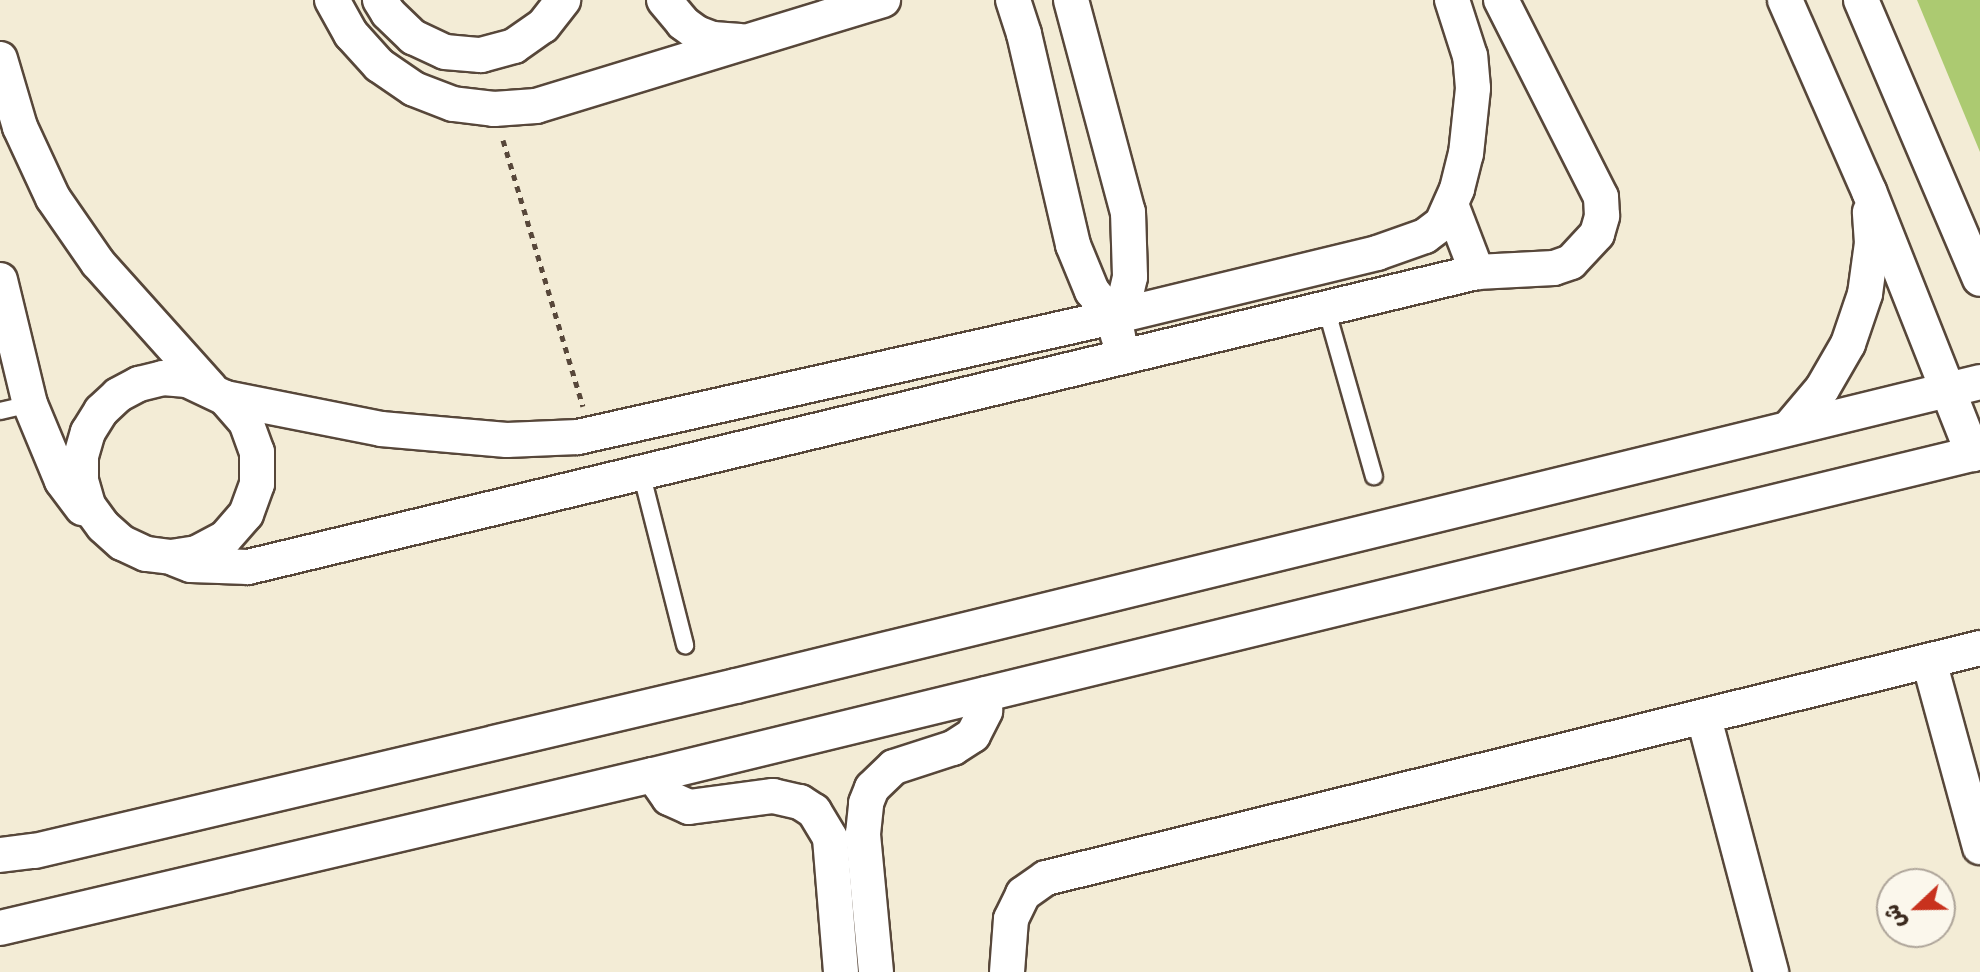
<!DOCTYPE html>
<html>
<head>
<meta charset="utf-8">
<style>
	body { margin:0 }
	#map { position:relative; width:1980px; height:972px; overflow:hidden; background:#f3ecd6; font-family:Mynerve,"Playpen Sans Arabic",sans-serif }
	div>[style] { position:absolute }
	.green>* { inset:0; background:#acca71 }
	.path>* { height:5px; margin-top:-2.5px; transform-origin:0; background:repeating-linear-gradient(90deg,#57473a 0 6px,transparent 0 12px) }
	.roads { filter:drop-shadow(2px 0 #57473a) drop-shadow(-2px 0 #57473a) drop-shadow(0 2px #57473a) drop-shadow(0 -2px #57473a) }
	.lane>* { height:16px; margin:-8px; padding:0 8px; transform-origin:8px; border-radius:8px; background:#fff }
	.street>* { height:34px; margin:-17px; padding:0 17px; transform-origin:17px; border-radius:17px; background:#fff }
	span { translate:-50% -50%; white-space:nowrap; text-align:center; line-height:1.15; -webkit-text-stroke:6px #fbf7ec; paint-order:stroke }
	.north { position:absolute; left:1876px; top:868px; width:80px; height:80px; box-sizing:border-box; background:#fbf7ec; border:2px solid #aea59a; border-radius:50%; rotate:248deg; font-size:22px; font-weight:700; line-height:32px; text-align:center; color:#3b2a1e }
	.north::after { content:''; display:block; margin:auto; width:28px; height:36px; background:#c8321e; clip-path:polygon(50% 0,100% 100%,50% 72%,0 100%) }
</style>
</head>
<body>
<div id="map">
	<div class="green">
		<div style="clip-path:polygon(1917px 0,1980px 0,1980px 152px)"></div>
	</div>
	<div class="path">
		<div style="left:503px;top:140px;width:278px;rotate:73.3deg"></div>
	</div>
	<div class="roads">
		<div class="lane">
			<div style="left:1326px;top:308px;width:175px;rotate:74.1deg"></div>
			<div style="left:0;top:411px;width:31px;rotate:-13deg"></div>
			<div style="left:641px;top:472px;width:179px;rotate:75.7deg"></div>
		</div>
		<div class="street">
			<div style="left:332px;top:0;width:39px;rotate:61deg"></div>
			<div style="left:351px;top:34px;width:42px;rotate:47.9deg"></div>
			<div style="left:379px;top:65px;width:42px;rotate:34.4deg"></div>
			<div style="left:414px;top:89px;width:42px;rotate:21deg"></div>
			<div style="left:453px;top:104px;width:41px;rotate:7deg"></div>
			<div style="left:494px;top:109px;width:42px;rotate:-4.1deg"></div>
			<div style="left:536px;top:106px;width:363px;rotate:-17deg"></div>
			<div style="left:380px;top:0;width:15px;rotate:58deg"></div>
			<div style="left:388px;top:13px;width:35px;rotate:44deg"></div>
			<div style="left:413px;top:37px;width:35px;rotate:25deg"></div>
			<div style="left:445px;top:52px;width:36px;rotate:5deg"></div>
			<div style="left:481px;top:55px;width:34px;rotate:-15deg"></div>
			<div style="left:514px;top:46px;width:35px;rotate:-35deg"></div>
			<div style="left:543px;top:26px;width:33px;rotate:-52deg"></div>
			<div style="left:664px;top:0;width:30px;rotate:50deg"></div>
			<div style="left:683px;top:23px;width:17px;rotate:36deg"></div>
			<div style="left:697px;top:33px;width:17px;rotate:21deg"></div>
			<div style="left:713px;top:39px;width:27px;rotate:4deg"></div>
			<div style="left:1013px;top:0;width:36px;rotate:72deg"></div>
			<div style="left:1024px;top:34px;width:217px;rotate:76.9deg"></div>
			<div style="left:1073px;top:245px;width:50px;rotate:67.6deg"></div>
			<div style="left:1092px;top:291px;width:33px;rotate:51deg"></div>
			<div style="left:1113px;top:317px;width:20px;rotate:75deg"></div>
			<div style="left:1071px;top:0;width:220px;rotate:75deg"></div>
			<div style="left:1128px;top:212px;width:65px;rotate:88.2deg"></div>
			<div style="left:1130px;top:277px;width:17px;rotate:103deg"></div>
			<div style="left:1126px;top:294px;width:26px;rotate:119deg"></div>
			<div style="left:1785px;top:0;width:209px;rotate:66.3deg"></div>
			<div style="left:1869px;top:191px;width:283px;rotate:68.4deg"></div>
			<div style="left:1861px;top:0;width:303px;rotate:66.9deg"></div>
			<div style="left:0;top:59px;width:71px;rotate:73.6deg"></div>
			<div style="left:20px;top:127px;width:78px;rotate:65.1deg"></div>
			<div style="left:53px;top:198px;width:79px;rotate:55.3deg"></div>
			<div style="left:98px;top:263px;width:168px;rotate:48.1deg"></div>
			<div style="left:1452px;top:207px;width:70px;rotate:69deg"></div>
			<div style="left:0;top:280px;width:128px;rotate:76.4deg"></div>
			<div style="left:30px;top:404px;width:83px;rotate:67.4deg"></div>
			<div style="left:62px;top:481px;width:34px;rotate:53deg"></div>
			<div style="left:225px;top:398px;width:32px;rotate:49deg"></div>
			<div style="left:246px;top:422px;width:32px;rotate:70deg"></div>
			<div style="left:257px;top:452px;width:32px;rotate:90deg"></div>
			<div style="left:257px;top:484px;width:32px;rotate:110deg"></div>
			<div style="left:246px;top:514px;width:32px;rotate:131deg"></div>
			<div style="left:225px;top:538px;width:32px;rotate:152deg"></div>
			<div style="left:197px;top:553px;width:26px;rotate:171deg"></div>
			<div style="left:171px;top:557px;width:25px;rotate:-173deg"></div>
			<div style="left:146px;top:554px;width:26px;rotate:-155deg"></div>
			<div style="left:122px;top:543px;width:25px;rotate:-138deg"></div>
			<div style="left:103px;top:526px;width:26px;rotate:-126deg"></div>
			<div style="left:88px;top:505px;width:26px;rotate:-106deg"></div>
			<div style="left:81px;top:480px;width:24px;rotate:-90deg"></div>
			<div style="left:81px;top:456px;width:25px;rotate:-74deg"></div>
			<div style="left:88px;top:432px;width:25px;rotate:-58deg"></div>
			<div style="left:101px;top:411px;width:23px;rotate:-43deg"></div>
			<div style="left:118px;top:395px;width:24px;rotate:-28deg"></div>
			<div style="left:139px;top:384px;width:25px;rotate:-14deg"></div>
			<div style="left:163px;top:378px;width:24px;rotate:5deg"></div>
			<div style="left:187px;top:380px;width:42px;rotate:25.3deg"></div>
			<div style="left:225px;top:398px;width:159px;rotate:11.2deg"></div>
			<div style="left:381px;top:429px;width:126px;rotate:5deg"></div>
			<div style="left:507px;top:440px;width:71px;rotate:-2.4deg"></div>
			<div style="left:578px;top:437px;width:548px;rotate:-12.64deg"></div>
			<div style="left:1113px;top:317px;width:272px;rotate:-13.6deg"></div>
			<div style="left:1377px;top:253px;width:51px;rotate:-19.5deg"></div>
			<div style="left:1425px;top:236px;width:21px;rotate:-37deg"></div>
			<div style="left:1442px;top:223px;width:37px;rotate:-66deg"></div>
			<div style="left:1457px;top:189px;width:36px;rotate:-76deg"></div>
			<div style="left:1466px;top:154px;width:66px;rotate:-83.9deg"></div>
			<div style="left:1473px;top:88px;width:32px;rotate:-95deg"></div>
			<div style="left:1470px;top:56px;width:59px;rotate:-107.8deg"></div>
			<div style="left:1789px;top:428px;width:51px;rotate:-49.8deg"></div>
			<div style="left:1822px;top:389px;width:52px;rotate:-60deg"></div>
			<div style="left:1848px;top:344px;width:53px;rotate:-71.2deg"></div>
			<div style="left:1865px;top:294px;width:51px;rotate:-82.2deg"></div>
			<div style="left:1872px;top:243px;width:31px;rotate:-94deg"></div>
			<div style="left:175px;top:559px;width:17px;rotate:21deg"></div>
			<div style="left:191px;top:565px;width:57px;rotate:2deg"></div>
			<div style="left:248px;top:567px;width:1264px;rotate:-13.5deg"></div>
			<div style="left:1477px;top:272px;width:77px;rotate:-3deg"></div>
			<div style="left:1554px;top:268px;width:18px;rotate:-19deg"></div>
			<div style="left:1571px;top:262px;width:38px;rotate:-47deg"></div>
			<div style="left:1597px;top:234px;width:19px;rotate:-74deg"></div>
			<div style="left:1602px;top:216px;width:19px;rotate:-93deg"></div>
			<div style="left:1601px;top:197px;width:221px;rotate:-116.9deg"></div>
			<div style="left:1929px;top:661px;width:193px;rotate:74.7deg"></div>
			<div style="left:1704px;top:718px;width:263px;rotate:75.2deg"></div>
			<div style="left:653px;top:775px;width:28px;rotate:55deg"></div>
			<div style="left:669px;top:798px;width:22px;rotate:24deg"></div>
			<div style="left:689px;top:807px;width:85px;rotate:-7.5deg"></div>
			<div style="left:773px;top:796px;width:28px;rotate:13deg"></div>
			<div style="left:800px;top:802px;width:17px;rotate:33deg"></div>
			<div style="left:814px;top:811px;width:31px;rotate:59deg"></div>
			<div style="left:830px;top:838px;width:134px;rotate:85.3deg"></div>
			<div style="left:0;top:855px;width:35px;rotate:-7deg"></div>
			<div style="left:35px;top:851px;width:720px;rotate:-13.25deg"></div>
			<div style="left:736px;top:686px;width:1281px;rotate:-13.73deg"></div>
			<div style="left:0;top:928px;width:671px;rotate:-13.19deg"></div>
			<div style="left:653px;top:775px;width:1366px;rotate:-13.68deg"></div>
			<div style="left:876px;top:972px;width:139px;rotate:-95.4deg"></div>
			<div style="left:863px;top:834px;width:31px;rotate:-84deg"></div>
			<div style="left:866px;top:803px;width:16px;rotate:-68deg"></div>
			<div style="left:872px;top:788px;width:30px;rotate:-44deg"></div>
			<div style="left:894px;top:767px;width:62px;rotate:-17.9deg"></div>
			<div style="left:953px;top:748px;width:24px;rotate:-33deg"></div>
			<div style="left:973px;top:735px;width:27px;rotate:-63deg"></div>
			<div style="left:985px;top:711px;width:17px;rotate:-87deg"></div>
			<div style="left:1007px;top:972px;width:53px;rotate:-85.7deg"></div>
			<div style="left:1011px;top:919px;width:28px;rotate:-64deg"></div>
			<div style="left:1023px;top:894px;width:28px;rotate:-35deg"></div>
			<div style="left:1046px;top:878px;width:962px;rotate:-13.83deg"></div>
		</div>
	</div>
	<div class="north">ش</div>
</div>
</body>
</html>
